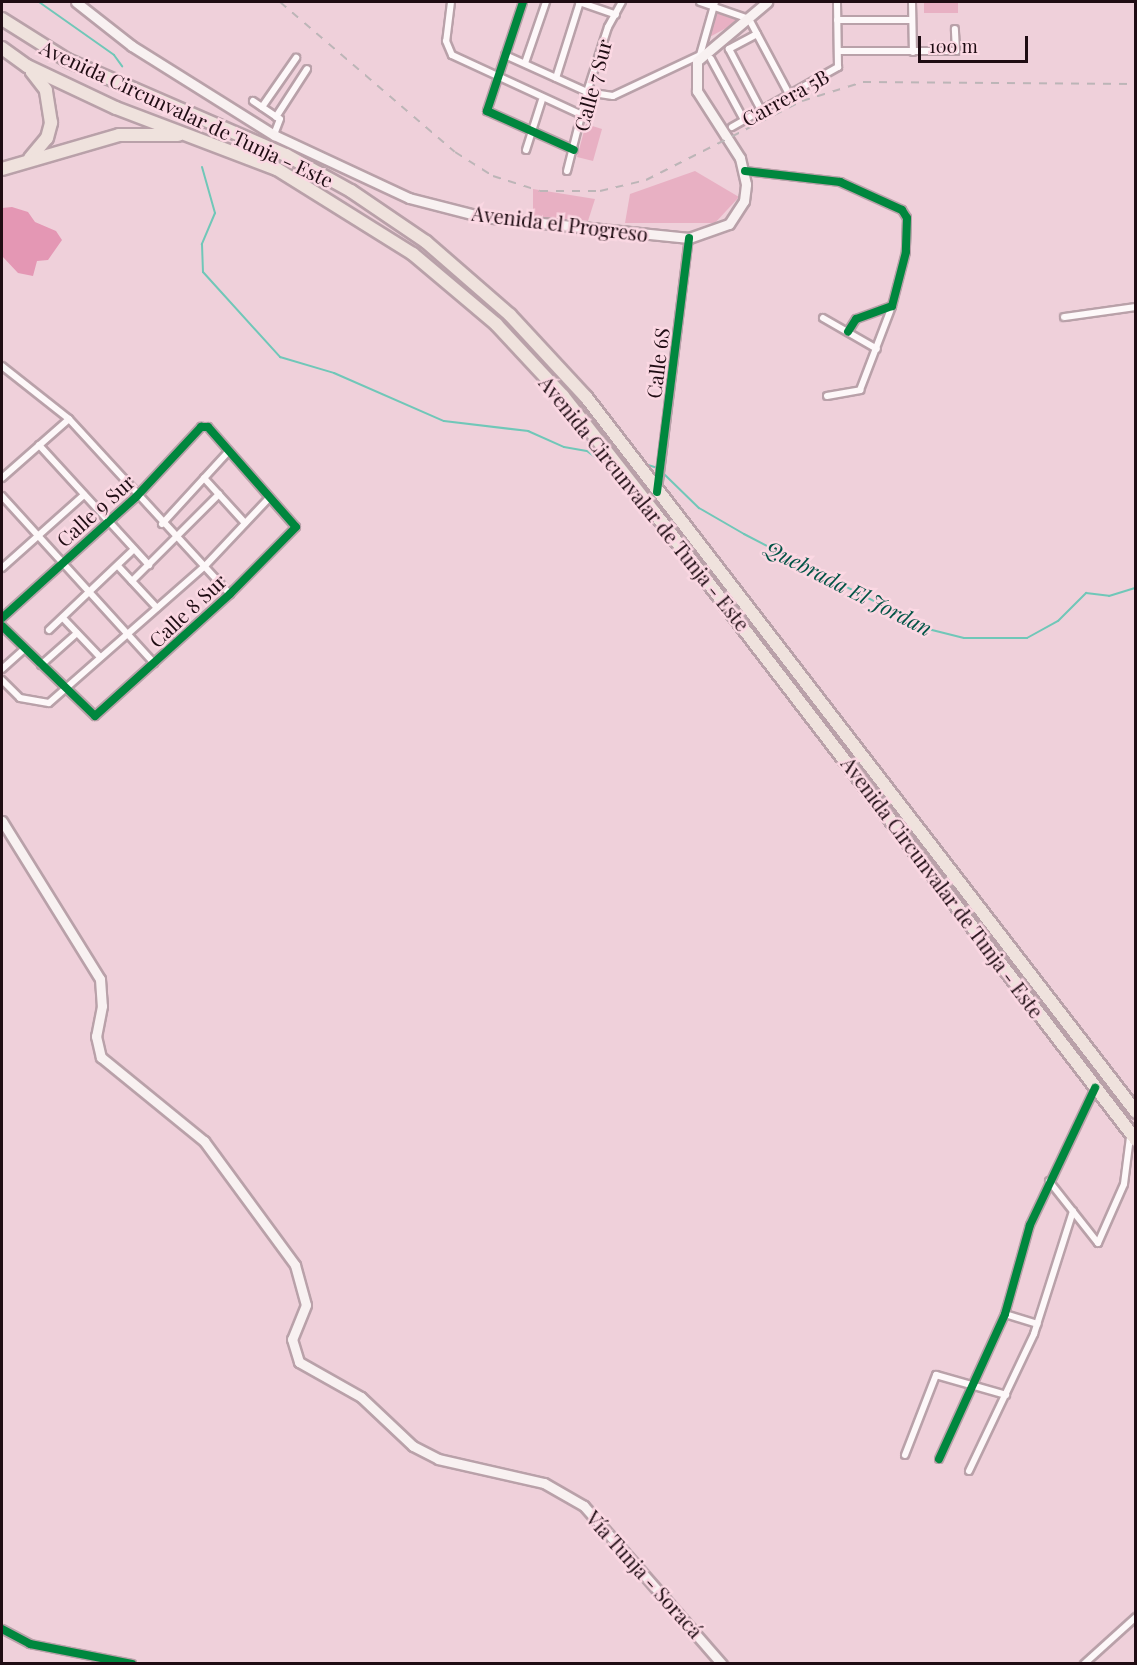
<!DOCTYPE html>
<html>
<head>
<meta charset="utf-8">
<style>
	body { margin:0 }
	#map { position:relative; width:1137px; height:1665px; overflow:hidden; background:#efd0da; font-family:"Playfair Display",serif }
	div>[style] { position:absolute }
	.green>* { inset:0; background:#e8b0c3 }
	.forest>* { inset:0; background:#e497b4 }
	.stream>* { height:2px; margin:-1px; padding:0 1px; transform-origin:1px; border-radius:1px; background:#70c7b8 }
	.roads { filter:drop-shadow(2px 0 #b9a1a9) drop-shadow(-2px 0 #b9a1a9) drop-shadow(0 2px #b9a1a9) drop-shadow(0 -2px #b9a1a9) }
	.street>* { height:6px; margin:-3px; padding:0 3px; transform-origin:3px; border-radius:3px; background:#fdf8f9 }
	.secondary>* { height:9px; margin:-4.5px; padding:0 4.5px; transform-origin:4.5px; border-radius:4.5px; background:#f8f1f1 }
	.highway>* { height:12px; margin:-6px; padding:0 6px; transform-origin:6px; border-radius:6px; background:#efe2dd }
	.rail>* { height:2px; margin-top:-1px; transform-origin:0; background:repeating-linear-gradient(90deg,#bcb5b7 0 8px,transparent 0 16px) }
	.cycleway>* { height:8px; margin:-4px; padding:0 4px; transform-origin:4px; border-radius:4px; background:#00873e }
	span { translate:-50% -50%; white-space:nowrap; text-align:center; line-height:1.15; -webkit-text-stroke:5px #fbd8e3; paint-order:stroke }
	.street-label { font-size:20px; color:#1f0c13 }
	.water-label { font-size:21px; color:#025446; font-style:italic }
	.frame { position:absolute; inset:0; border:3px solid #1f0c13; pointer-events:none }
	.scale { position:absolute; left:918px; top:36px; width:110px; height:27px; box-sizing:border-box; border:3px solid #1f0c13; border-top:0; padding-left:8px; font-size:18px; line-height:21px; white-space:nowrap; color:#1f0c13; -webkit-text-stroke:4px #fbd8e3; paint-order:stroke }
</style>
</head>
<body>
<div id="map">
	<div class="green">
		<div style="clip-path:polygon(924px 2px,958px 2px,958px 13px,924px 13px)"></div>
		<div style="clip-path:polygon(714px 11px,741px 20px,704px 40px)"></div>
		<div style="clip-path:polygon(586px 124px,602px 129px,593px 161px,577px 157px)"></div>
		<div style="clip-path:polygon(695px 171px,739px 197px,715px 223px,625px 223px,630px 194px)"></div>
		<div style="clip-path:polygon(533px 189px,595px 199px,588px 221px,533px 216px)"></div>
	</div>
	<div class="forest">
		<div style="clip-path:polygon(12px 207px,28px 212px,35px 222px,56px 231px,62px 240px,48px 260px,37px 261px,33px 276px,18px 273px,2px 256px,2px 208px)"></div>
	</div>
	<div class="stream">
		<div style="left:39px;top:2px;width:92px;rotate:35.2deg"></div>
		<div style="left:114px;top:55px;width:14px;rotate:54deg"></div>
		<div style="left:202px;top:167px;width:48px;rotate:74.2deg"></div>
		<div style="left:215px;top:213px;width:34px;rotate:113deg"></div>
		<div style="left:202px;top:244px;width:28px;rotate:88deg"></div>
		<div style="left:203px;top:272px;width:115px;rotate:47.8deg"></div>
		<div style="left:280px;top:357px;width:56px;rotate:16.5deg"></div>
		<div style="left:334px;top:373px;width:120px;rotate:23.6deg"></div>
		<div style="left:444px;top:421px;width:85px;rotate:6.8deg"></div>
		<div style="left:528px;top:431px;width:39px;rotate:24deg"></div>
		<div style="left:564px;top:447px;width:23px;rotate:10deg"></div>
		<div style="left:587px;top:451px;width:25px;rotate:37deg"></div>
		<div style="left:648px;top:465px;width:10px;rotate:17deg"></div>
		<div style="left:664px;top:474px;width:49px;rotate:44.2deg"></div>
		<div style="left:699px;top:508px;width:52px;rotate:30deg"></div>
		<div style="left:744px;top:534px;width:207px;rotate:27.3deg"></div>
		<div style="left:928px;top:629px;width:37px;rotate:14deg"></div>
		<div style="left:964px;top:638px;width:63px"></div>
		<div style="left:1027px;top:638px;width:35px;rotate:-29deg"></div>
		<div style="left:1058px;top:621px;width:40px;rotate:-45deg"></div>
		<div style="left:1086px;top:593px;width:23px;rotate:7deg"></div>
		<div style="left:1109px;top:596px;width:28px;rotate:-17deg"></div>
	</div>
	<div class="roads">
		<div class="street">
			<div style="left:451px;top:2px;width:39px;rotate:97deg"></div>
			<div style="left:446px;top:41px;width:15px;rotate:67deg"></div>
			<div style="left:452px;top:55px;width:145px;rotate:24.8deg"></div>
			<div style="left:523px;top:2px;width:115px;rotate:108.3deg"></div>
			<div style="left:487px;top:111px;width:95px;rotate:24.1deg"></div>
			<div style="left:579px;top:2px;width:39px;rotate:19deg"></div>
			<div style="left:700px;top:2px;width:52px;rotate:19.1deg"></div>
			<div style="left:749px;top:19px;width:85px;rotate:61.9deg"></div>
			<div style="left:912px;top:2px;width:50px;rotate:88.9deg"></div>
			<div style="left:837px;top:20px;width:74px"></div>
			<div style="left:757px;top:34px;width:32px;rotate:152deg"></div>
			<div style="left:729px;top:49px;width:69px;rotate:62.3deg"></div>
			<div style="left:838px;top:51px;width:118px"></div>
			<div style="left:956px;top:51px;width:22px;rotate:-93deg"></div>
			<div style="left:505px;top:55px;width:90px;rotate:24.3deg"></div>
			<div style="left:587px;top:92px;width:26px;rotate:9deg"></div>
			<div style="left:613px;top:96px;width:96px;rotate:-25.2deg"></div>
			<div style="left:700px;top:55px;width:55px;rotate:-74.2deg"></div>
			<div style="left:711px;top:59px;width:69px;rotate:61.6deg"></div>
			<div style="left:525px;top:63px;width:65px;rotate:-71deg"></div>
			<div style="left:556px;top:78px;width:80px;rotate:-72.5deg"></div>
			<div style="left:253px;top:101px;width:32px;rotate:34deg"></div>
			<div style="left:280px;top:119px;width:17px;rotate:111deg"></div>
			<div style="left:262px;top:107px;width:60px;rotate:-55.2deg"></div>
			<div style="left:276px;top:117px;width:57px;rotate:-57.1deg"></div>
			<div style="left:732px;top:127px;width:122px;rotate:-29.5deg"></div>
			<div style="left:838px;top:67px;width:65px;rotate:-90.9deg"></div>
			<div style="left:526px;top:150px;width:52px;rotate:-72.3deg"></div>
			<div style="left:567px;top:171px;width:81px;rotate:-75.8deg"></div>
			<div style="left:587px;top:92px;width:68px;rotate:-72.1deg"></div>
			<div style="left:608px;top:27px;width:29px;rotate:-61deg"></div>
			<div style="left:745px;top:171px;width:96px;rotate:6.6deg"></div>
			<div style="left:840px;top:182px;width:68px;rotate:24.3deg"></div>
			<div style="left:902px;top:210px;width:9px;rotate:58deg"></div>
			<div style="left:907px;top:218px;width:34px;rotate:92deg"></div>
			<div style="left:906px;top:252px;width:56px;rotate:104.5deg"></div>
			<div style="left:892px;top:306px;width:38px;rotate:160deg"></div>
			<div style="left:856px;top:319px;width:15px;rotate:122deg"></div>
			<div style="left:1064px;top:317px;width:73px;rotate:-7.9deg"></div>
			<div style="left:823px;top:318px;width:62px;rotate:29.9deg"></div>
			<div style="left:2px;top:366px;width:85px;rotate:38.3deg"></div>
			<div style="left:69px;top:419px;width:238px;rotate:47.4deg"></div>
			<div style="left:827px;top:396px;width:34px;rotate:-10deg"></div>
			<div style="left:860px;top:390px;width:90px;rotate:-69.1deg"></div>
			<div style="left:39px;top:445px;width:163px;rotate:47.5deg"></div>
			<div style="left:2px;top:478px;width:89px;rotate:-41.4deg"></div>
			<div style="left:204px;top:478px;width:61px;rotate:47.7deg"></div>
			<div style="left:658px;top:489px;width:253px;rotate:-83deg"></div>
			<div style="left:2px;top:496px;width:226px;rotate:47.7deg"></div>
			<div style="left:162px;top:524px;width:98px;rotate:-47.5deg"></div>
			<div style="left:118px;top:566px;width:57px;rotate:47.1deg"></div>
			<div style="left:2px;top:568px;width:110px;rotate:-41.7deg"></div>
			<div style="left:132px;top:581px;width:123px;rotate:-45deg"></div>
			<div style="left:2px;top:618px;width:181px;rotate:-42.1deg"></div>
			<div style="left:136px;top:497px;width:96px;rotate:-47.1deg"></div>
			<div style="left:201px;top:427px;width:7px"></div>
			<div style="left:208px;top:427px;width:133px;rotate:48.7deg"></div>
			<div style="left:296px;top:527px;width:94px;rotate:134.6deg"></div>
			<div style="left:230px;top:594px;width:182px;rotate:137.9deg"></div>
			<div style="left:95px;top:716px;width:129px;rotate:-135.9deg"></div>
			<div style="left:63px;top:618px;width:54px;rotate:46.5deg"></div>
			<div style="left:49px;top:630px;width:117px;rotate:-43.6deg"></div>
			<div style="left:41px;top:665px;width:48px;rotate:-41.6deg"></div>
			<div style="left:2px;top:669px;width:30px;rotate:-42deg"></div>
			<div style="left:2px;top:680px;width:25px;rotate:45deg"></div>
			<div style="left:20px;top:698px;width:29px;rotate:10deg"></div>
			<div style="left:49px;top:703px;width:206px;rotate:-41.3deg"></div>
			<div style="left:204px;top:567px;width:95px;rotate:-46.7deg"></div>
			<div style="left:1049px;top:1181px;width:79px;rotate:51.7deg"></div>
			<div style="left:1098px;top:1243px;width:64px;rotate:-66.2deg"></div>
			<div style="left:1124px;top:1184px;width:47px;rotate:-82.7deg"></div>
			<div style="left:1005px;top:1314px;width:34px;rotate:17deg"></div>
			<div style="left:905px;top:1455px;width:86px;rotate:-68.8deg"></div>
			<div style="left:936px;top:1375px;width:73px;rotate:15.9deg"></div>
			<div style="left:939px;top:1459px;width:159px;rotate:-65.5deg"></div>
			<div style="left:1005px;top:1314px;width:92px;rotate:-74.3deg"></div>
			<div style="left:1030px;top:1225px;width:152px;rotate:-64.6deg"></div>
			<div style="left:969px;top:1471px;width:152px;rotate:-64.6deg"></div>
			<div style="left:1034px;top:1334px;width:129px;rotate:-72.4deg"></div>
			<div style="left:2px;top:1629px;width:32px;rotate:28deg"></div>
			<div style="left:30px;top:1644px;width:104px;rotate:11.1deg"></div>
			<div style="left:1084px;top:1664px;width:70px;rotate:-42.1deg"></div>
		</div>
		<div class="secondary">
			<div style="left:76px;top:2px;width:71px;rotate:38.2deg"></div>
			<div style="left:132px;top:46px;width:168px;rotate:32.1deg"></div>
			<div style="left:274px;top:135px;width:149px;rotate:25deg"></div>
			<div style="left:409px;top:198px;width:76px;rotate:14.4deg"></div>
			<div style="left:483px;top:217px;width:207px;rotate:5.8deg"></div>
			<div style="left:689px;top:238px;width:42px;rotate:-19.3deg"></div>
			<div style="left:729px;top:224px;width:27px;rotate:-57deg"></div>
			<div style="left:744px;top:201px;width:17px;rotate:-83deg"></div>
			<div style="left:746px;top:184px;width:27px;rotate:-103deg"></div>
			<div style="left:740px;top:158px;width:80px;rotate:-122.7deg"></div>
			<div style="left:697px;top:91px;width:30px;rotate:-90deg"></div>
			<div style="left:697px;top:61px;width:92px;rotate:-40.1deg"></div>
			<div style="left:2px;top:821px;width:186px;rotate:58.2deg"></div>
			<div style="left:100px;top:979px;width:27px;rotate:86deg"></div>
			<div style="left:102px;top:1006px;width:31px;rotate:101deg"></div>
			<div style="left:96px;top:1036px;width:22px;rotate:77deg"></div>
			<div style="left:101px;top:1057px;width:133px;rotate:39.2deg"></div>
			<div style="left:204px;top:1141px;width:154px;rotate:53.7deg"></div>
			<div style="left:295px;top:1265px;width:41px;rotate:74.6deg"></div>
			<div style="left:306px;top:1305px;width:37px;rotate:112deg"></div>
			<div style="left:292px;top:1339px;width:24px;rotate:73deg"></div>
			<div style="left:299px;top:1362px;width:71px;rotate:29.4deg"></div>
			<div style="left:361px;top:1397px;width:71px;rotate:43.3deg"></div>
			<div style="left:413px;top:1446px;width:28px;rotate:27deg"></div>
			<div style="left:438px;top:1459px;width:109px;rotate:12.8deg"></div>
			<div style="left:544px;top:1483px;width:46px;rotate:29.9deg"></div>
			<div style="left:584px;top:1506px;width:210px;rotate:48.9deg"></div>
		</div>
		<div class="highway">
			<div style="left:2px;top:19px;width:77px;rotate:32.2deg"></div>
			<div style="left:67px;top:60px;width:239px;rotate:23.5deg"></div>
			<div style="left:286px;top:155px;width:74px;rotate:29deg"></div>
			<div style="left:351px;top:191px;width:91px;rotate:34.2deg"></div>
			<div style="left:426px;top:242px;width:111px;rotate:41deg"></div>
			<div style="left:510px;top:315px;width:112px;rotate:47.2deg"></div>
			<div style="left:586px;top:397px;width:902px;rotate:52.43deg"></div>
			<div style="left:2px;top:48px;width:31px;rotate:36deg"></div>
			<div style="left:27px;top:66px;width:98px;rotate:25.3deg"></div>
			<div style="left:116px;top:108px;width:172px;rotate:20.8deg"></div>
			<div style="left:277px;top:169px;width:160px;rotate:32deg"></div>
			<div style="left:413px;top:254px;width:109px;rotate:40.1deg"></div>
			<div style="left:496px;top:324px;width:98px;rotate:47.1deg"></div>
			<div style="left:563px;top:396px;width:147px;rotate:51.9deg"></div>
			<div style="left:654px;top:512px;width:792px;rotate:52.49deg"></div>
			<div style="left:30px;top:158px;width:26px;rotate:-50deg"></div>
			<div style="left:47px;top:138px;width:16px;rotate:-75deg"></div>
			<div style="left:51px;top:123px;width:33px;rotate:-99deg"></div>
			<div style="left:46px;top:90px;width:23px;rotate:-128deg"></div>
			<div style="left:2px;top:169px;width:122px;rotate:-16.2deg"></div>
			<div style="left:119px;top:135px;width:59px"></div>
		</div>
	</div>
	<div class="rail">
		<div style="left:280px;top:2px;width:230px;rotate:40.6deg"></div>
		<div style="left:455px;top:152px;width:45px;rotate:32.3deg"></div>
		<div style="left:493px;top:176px;width:49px;rotate:17.7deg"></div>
		<div style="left:540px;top:191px;width:60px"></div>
		<div style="left:600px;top:191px;width:47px;rotate:-13.4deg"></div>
		<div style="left:646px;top:180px;width:175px;rotate:-26.9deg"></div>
		<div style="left:802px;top:101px;width:64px;rotate:-17.3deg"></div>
		<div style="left:863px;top:82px;width:273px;rotate:0.4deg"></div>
	</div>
	<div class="cycleway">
		<div style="left:523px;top:2px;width:115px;rotate:108.3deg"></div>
		<div style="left:487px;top:111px;width:95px;rotate:24.1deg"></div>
		<div style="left:745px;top:171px;width:96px;rotate:6.6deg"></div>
		<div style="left:840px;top:182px;width:68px;rotate:24.3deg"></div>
		<div style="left:902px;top:210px;width:9px;rotate:58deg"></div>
		<div style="left:907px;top:218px;width:34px;rotate:92deg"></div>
		<div style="left:906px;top:252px;width:56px;rotate:104.5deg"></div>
		<div style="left:892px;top:306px;width:38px;rotate:160deg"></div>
		<div style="left:856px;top:319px;width:15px;rotate:122deg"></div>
		<div style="left:657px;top:492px;width:256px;rotate:-82.8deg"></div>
		<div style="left:2px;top:618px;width:181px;rotate:-42.1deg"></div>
		<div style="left:136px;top:497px;width:96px;rotate:-47.1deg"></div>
		<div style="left:201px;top:427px;width:7px"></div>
		<div style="left:208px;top:427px;width:133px;rotate:48.7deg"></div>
		<div style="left:296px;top:527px;width:94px;rotate:134.6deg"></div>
		<div style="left:230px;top:594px;width:182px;rotate:137.9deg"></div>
		<div style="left:95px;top:716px;width:129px;rotate:-135.9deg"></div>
		<div style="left:939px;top:1459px;width:159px;rotate:-65.5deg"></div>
		<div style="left:1005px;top:1314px;width:92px;rotate:-74.3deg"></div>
		<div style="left:1030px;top:1225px;width:152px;rotate:-64.6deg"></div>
		<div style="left:2px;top:1629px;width:32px;rotate:28deg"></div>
		<div style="left:30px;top:1644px;width:104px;rotate:11.1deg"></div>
	</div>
	<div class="street-label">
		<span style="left:592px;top:85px;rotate:-75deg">Calle 7 Sur</span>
		<span style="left:785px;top:97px;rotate:-29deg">Carrera 5B</span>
		<span style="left:187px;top:113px;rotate:25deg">Avenida Circunvalar de Tunja - Este</span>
		<span style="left:560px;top:223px;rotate:7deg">Avenida el Progreso</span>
		<span style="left:657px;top:363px;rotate:-83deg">Calle 6S</span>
		<span style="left:645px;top:503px;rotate:51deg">Avenida Circunvalar de Tunja - Este</span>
		<span style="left:95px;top:510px;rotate:-42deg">Calle 9 Sur</span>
		<span style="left:187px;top:610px;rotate:-43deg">Calle 8 Sur</span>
		<span style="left:943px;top:887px;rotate:53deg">Avenida Circunvalar de Tunja - Este</span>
		<span style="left:645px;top:1574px;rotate:48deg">Vía Tunja - Soracá</span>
	</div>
	<div class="water-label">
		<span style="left:849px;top:587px;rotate:27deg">Quebrada El Jordan</span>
	</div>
	<div class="frame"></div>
	<div class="scale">100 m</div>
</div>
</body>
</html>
